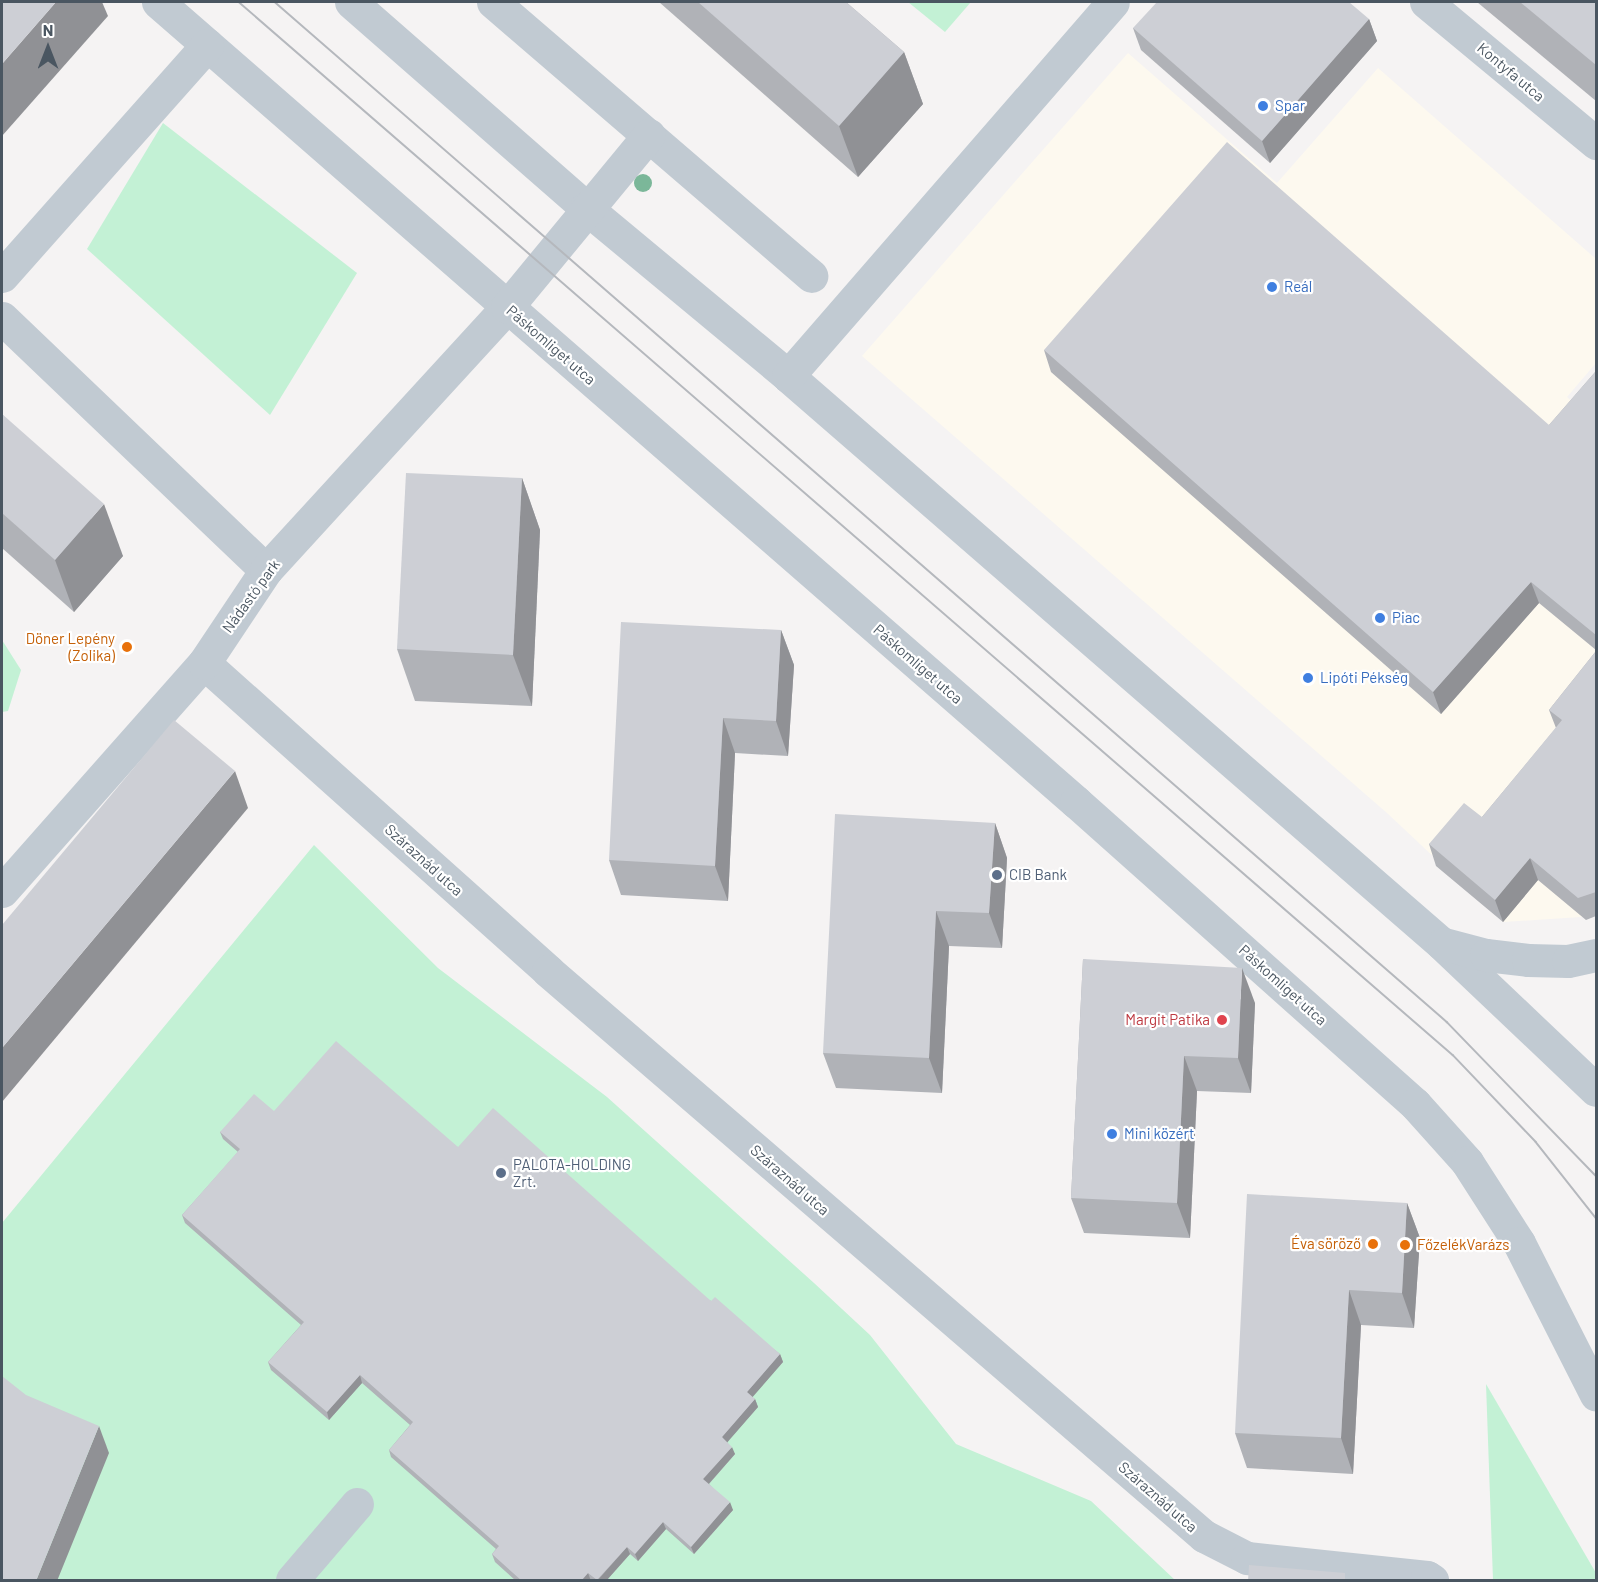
<!DOCTYPE html>
<html>
<head>
<meta charset="utf-8">
<style>
	body { margin:0 }
	#map { position:relative; width:1598px; height:1582px; overflow:hidden; background:#f5f3f3; font-family:Barlow,sans-serif }
	div>[style] { position:absolute }
	.commercial>* { inset:0; background:#fdf9ef }
	.green>* { inset:0; background:#c3f1d5 }
	.minor>* { height:33px; margin:-16.5px; padding:0 16.5px; transform-origin:16.5px; border-radius:16.5px; background:#c1cad2 }
	.tram>* { height:1.5px; margin:-0.75px; padding:0 0.75px; transform-origin:0.75px; border-radius:0.75px; background:#b5b8bd }
	.trees>* { width:18px; height:18px; margin:-9px; border-radius:50%; background:#7bb799 }
	.wall>* { inset:0; background:#b0b2b7 }
	.shaded-wall>* { inset:0; background:#909195 }
	.building>* { inset:0; background:#cdcfd5 }
	.dots>* { width:16px; height:16px; translate:-50% -50%; box-sizing:border-box; border:3px solid #fff; border-radius:50% }
	span { translate:-50% -50%; white-space:nowrap; text-align:center; line-height:1.15; -webkit-text-stroke:4.5px #fff; paint-order:stroke }
	.street-label { font-size:15px; color:#4a5661 }
	.shop-label { font-size:15px; color:#366cbe }
	.left { translate:0 -50%; text-align:left }
	.food-label { font-size:15px; color:#c56008 }
	.right { translate:-100% -50%; text-align:right }
	.service-label { font-size:15px; color:#4e5e75 }
	.health-label { font-size:15px; color:#be3a42 }
	.frame { position:absolute; inset:0; border:3px solid #4a5661; pointer-events:none }
	.north { position:absolute; left:18px; top:18px; width:60px; height:60px; -webkit-text-stroke:4px #fff; paint-order:stroke; rotate:0deg; font-size:16px; font-weight:700; line-height:24px; text-align:center; color:#4a5661 }
	.north::after { content:''; display:block; margin:auto; width:21px; height:27px; background:#4a5661; clip-path:polygon(50% 0,100% 100%,50% 72%,0 100%) }
</style>
</head>
<body>
<div id="map">
	<div class="commercial">
		<div style="clip-path:polygon(1128px 53px,1277px 183px,1378px 68px,1596px 259px,1596px 363px,1567px 397px,1596px 423px,1596px 916px,1503px 922px,1387px 813px,862px 356px)"></div>
	</div>
	<div class="green">
		<div style="clip-path:polygon(908px 2px,971px 2px,945px 32px)"></div>
		<div style="clip-path:polygon(163px 123px,357px 273px,270px 415px,87px 249px)"></div>
		<div style="clip-path:polygon(2px 640px,21px 670px,8px 711px,2px 712px)"></div>
		<div style="clip-path:polygon(314px 845px,438px 968px,607px 1097px,814px 1283px,870px 1335px,956px 1444px,1091px 1501px,1175px 1580px,2px 1580px,2px 1223px)"></div>
		<div style="clip-path:polygon(1486px 1384px,1596px 1573px,1596px 1580px,1493px 1580px)"></div>
	</div>
	<div class="minor">
		<div style="left:158px;top:2px;width:1218px;rotate:41.07deg"></div>
		<div style="left:1076px;top:802px;width:454px;rotate:41.7deg"></div>
		<div style="left:1415px;top:1104px;width:78px;rotate:48.1deg"></div>
		<div style="left:1467px;top:1162px;width:96px;rotate:57.3deg"></div>
		<div style="left:1519px;top:1243px;width:170px;rotate:63.1deg"></div>
		<div style="left:351px;top:2px;width:313px;rotate:41.2deg"></div>
		<div style="left:586px;top:208px;width:263px;rotate:39.7deg"></div>
		<div style="left:788px;top:376px;width:866px;rotate:40.97deg"></div>
		<div style="left:1442px;top:944px;width:212px;rotate:43.5deg"></div>
		<div style="left:493px;top:2px;width:420px;rotate:40.7deg"></div>
		<div style="left:1426px;top:2px;width:221px;rotate:39.7deg"></div>
		<div style="left:2px;top:276px;width:309px;rotate:-48.4deg"></div>
		<div style="left:2px;top:318px;width:365px;rotate:43.7deg"></div>
		<div style="left:788px;top:376px;width:495px;rotate:-49deg"></div>
		<div style="left:204px;top:663px;width:462px;rotate:41.8deg"></div>
		<div style="left:548px;top:971px;width:866px;rotate:40.74deg"></div>
		<div style="left:1204px;top:1536px;width:48px;rotate:27.1deg"></div>
		<div style="left:1247px;top:1558px;width:181px;rotate:6deg"></div>
		<div style="left:1427px;top:1577px;width:6px;rotate:31deg"></div>
		<div style="left:2px;top:891px;width:305px;rotate:-48.5deg"></div>
		<div style="left:204px;top:663px;width:112px;rotate:-56.3deg"></div>
		<div style="left:266px;top:570px;width:357px;rotate:-47.5deg"></div>
		<div style="left:507px;top:307px;width:223px;rotate:-50.5deg"></div>
		<div style="left:1444px;top:944px;width:43px;rotate:14.7deg"></div>
		<div style="left:1486px;top:955px;width:42px;rotate:6.8deg"></div>
		<div style="left:1528px;top:960px;width:40px;rotate:1.4deg"></div>
		<div style="left:1568px;top:961px;width:29px;rotate:-12deg"></div>
		<div style="left:292px;top:1580px;width:100px;rotate:-49.5deg"></div>
	</div>
	<div class="tram">
		<div style="left:239px;top:2px;width:1607px;rotate:40.94deg"></div>
		<div style="left:1453px;top:1055px;width:120px;rotate:46.3deg"></div>
		<div style="left:1536px;top:1142px;width:97px;rotate:51.7deg"></div>
		<div style="left:275px;top:2px;width:1554px;rotate:41.03deg"></div>
		<div style="left:1447px;top:1022px;width:214px;rotate:45.9deg"></div>
	</div>
	<div class="trees">
		<div style="left:643px;top:183px"></div>
	</div>
	<div class="wall">
		<div style="clip-path:polygon(659px 2px,846px 2px,904px 52px,923px 104px,858px 177px)"></div>
		<div style="clip-path:polygon(1477px 2px,1596px 2px,1596px 101px)"></div>
		<div style="clip-path:polygon(1369px 19px,1377px 41px,1270px 163px,1141px 50px,1133px 28px)"></div>
		<div style="clip-path:polygon(1044px 350px,1549px 425px,1596px 371px,1596px 650px,1539px 603px,1441px 714px,1051px 372px)"></div>
		<div style="clip-path:polygon(2px 414px,123px 556px,74px 612px,2px 548px)"></div>
		<div style="clip-path:polygon(522px 478px,540px 530px,532px 706px,415px 701px,397px 649px)"></div>
		<div style="clip-path:polygon(781px 630px,794px 665px,788px 756px,735px 753px,728px 901px,621px 895px,609px 860px)"></div>
		<div style="clip-path:polygon(1596px 651px,1596px 916px,1586px 920px,1538px 880px,1503px 922px,1436px 866px,1429px 844px,1482px 817px,1556px 728px,1549px 710px)"></div>
		<div style="clip-path:polygon(995px 823px,1007px 858px,1002px 948px,949px 946px,942px 1093px,836px 1088px,823px 1053px)"></div>
		<div style="clip-path:polygon(1083px 959px,1255px 1003px,1251px 1093px,1197px 1091px,1190px 1238px,1084px 1233px,1071px 1198px)"></div>
		<div style="clip-path:polygon(274px 1111px,458px 1147px,711px 1301px,780px 1354px,783px 1362px,752px 1397px,755px 1399px,758px 1407px,727px 1442px,735px 1454px,709px 1484px,733px 1510px,694px 1554px,666px 1529px,638px 1561px,630px 1554px,606px 1581px,516px 1581px,495px 1562px,492px 1554px,496px 1549px,391px 1457px,389px 1450px,410px 1425px,362px 1383px,329px 1420px,271px 1370px,268px 1362px,301px 1325px,185px 1223px,182px 1215px,238px 1152px,223px 1139px,220px 1132px)"></div>
		<div style="clip-path:polygon(1407px 1203px,1420px 1238px,1414px 1328px,1361px 1325px,1353px 1474px,1247px 1468px,1235px 1433px)"></div>
	</div>
	<div class="shaded-wall">
		<div style="clip-path:polygon(56px 2px,102px 2px,108px 16px,2px 136px,2px 64px)"></div>
		<div style="clip-path:polygon(1369px 19px,1377px 41px,1270px 163px,1262px 141px)"></div>
		<div style="clip-path:polygon(904px 52px,923px 104px,858px 177px,839px 126px)"></div>
		<div style="clip-path:polygon(522px 478px,540px 530px,532px 706px,513px 655px)"></div>
		<div style="clip-path:polygon(104px 504px,123px 556px,74px 612px,55px 560px)"></div>
		<div style="clip-path:polygon(1531px 582px,1539px 603px,1441px 714px,1433px 692px)"></div>
		<div style="clip-path:polygon(781px 630px,794px 665px,788px 756px,776px 721px)"></div>
		<div style="clip-path:polygon(723px 718px,735px 753px,728px 901px,715px 866px)"></div>
		<div style="clip-path:polygon(235px 771px,248px 808px,2px 1102px,2px 1048px)"></div>
		<div style="clip-path:polygon(995px 823px,1007px 858px,1002px 948px,989px 913px)"></div>
		<div style="clip-path:polygon(1530px 858px,1538px 880px,1503px 922px,1495px 900px)"></div>
		<div style="clip-path:polygon(936px 911px,949px 946px,942px 1093px,929px 1058px)"></div>
		<div style="clip-path:polygon(1242px 968px,1255px 1003px,1251px 1093px,1238px 1058px)"></div>
		<div style="clip-path:polygon(1184px 1056px,1197px 1091px,1190px 1238px,1177px 1203px)"></div>
		<div style="clip-path:polygon(1407px 1203px,1420px 1238px,1414px 1328px,1402px 1293px)"></div>
		<div style="clip-path:polygon(1349px 1290px,1361px 1325px,1353px 1474px,1341px 1438px)"></div>
		<div style="clip-path:polygon(780px 1354px,783px 1362px,750px 1400px,747px 1392px)"></div>
		<div style="clip-path:polygon(360px 1375px,362px 1383px,329px 1420px,327px 1412px)"></div>
		<div style="clip-path:polygon(755px 1399px,758px 1407px,725px 1445px,722px 1437px)"></div>
		<div style="clip-path:polygon(99px 1426px,109px 1453px,57px 1581px,36px 1581px)"></div>
		<div style="clip-path:polygon(732px 1447px,735px 1454px,706px 1487px,703px 1479px)"></div>
		<div style="clip-path:polygon(730px 1502px,733px 1510px,694px 1554px,691px 1547px)"></div>
		<div style="clip-path:polygon(663px 1522px,666px 1529px,638px 1561px,635px 1554px)"></div>
		<div style="clip-path:polygon(627px 1547px,630px 1554px,606px 1581px,597px 1581px)"></div>
		<div style="clip-path:polygon(588px 1573px,591px 1581px,581px 1581px)"></div>
	</div>
	<div class="building">
		<div style="clip-path:polygon(2px 2px,56px 2px,2px 64px)"></div>
		<div style="clip-path:polygon(698px 2px,846px 2px,904px 52px,839px 126px)"></div>
		<div style="clip-path:polygon(1157px 2px,1349px 2px,1369px 19px,1262px 141px,1133px 28px)"></div>
		<div style="clip-path:polygon(1520px 2px,1596px 2px,1596px 65px)"></div>
		<div style="clip-path:polygon(1227px 142px,1549px 425px,1596px 371px,1596px 635px,1531px 582px,1433px 692px,1044px 350px)"></div>
		<div style="clip-path:polygon(2px 414px,104px 504px,55px 560px,2px 513px)"></div>
		<div style="clip-path:polygon(406px 473px,522px 478px,513px 655px,397px 649px)"></div>
		<div style="clip-path:polygon(621px 622px,781px 630px,776px 721px,723px 718px,715px 866px,609px 860px)"></div>
		<div style="clip-path:polygon(1596px 651px,1596px 892px,1578px 898px,1530px 858px,1495px 900px,1429px 844px,1464px 803px,1482px 817px,1562px 720px,1549px 710px)"></div>
		<div style="clip-path:polygon(174px 720px,235px 771px,2px 1048px,2px 925px)"></div>
		<div style="clip-path:polygon(835px 814px,995px 823px,989px 913px,936px 911px,929px 1058px,823px 1053px)"></div>
		<div style="clip-path:polygon(1083px 959px,1242px 968px,1238px 1058px,1184px 1056px,1177px 1203px,1071px 1198px)"></div>
		<div style="clip-path:polygon(336px 1041px,458px 1147px,493px 1108px,711px 1301px,715px 1297px,780px 1354px,747px 1392px,755px 1399px,722px 1437px,732px 1447px,703px 1479px,730px 1502px,691px 1547px,663px 1522px,635px 1554px,627px 1547px,597px 1580px,588px 1573px,581px 1581px,522px 1581px,492px 1554px,499px 1546px,389px 1450px,413px 1422px,360px 1375px,327px 1412px,268px 1362px,304px 1322px,182px 1215px,240px 1149px,220px 1132px,254px 1094px,274px 1111px)"></div>
		<div style="clip-path:polygon(1247px 1194px,1407px 1203px,1402px 1293px,1349px 1290px,1341px 1438px,1235px 1433px)"></div>
		<div style="clip-path:polygon(2px 1376px,26px 1395px,99px 1426px,36px 1581px,2px 1581px)"></div>
		<div style="clip-path:polygon(1249px 1565px,1345px 1573px,1345px 1581px,1248px 1581px)"></div>
	</div>
	<div class="dots">
		<div style="left:1263px;top:106px;background:#3f7fe0"></div>
		<div style="left:1272px;top:287px;background:#3f7fe0"></div>
		<div style="left:1380px;top:618px;background:#3f7fe0"></div>
		<div style="left:127px;top:647px;background:#e8710a"></div>
		<div style="left:1308px;top:678px;background:#3f7fe0"></div>
		<div style="left:997px;top:875px;background:#5c6f8a"></div>
		<div style="left:1222px;top:1020px;background:#e0444e"></div>
		<div style="left:1112px;top:1134px;background:#3f7fe0"></div>
		<div style="left:501px;top:1173px;background:#5c6f8a"></div>
		<div style="left:1373px;top:1244px;background:#e8710a"></div>
		<div style="left:1405px;top:1245px;background:#e8710a"></div>
	</div>
	<div class="street-label">
		<span style="left:1511px;top:72px;rotate:40deg">Kontyfa utca</span>
		<span style="left:551px;top:345px;rotate:41deg">Páskomliget utca</span>
		<span style="left:251px;top:596px;rotate:-54deg">Nádastó park</span>
		<span style="left:918px;top:664px;rotate:41deg">Páskomliget utca</span>
		<span style="left:424px;top:860px;rotate:42deg">Száraznád utca</span>
		<span style="left:1283px;top:985px;rotate:42deg">Páskomliget utca</span>
		<span style="left:790px;top:1180px;rotate:41deg">Száraznád utca</span>
		<span style="left:1158px;top:1497px;rotate:41deg">Száraznád utca</span>
	</div>
	<div class="shop-label">
		<span class="left" style="left:1275px;top:106px">Spar</span>
		<span class="left" style="left:1284px;top:287px">Reál</span>
		<span class="left" style="left:1392px;top:618px">Piac</span>
		<span class="left" style="left:1320px;top:678px">Lipóti Pékség</span>
		<span class="left" style="left:1124px;top:1134px">Mini közért</span>
	</div>
	<div class="food-label">
		<span class="right" style="left:115px;top:647px">Döner Lepény<br>(Zolika)</span>
		<span class="right" style="left:1361px;top:1244px">Éva söröző</span>
		<span class="left" style="left:1417px;top:1245px">FőzelékVarázs</span>
	</div>
	<div class="service-label">
		<span class="left" style="left:1009px;top:875px">CIB Bank</span>
		<span class="left" style="left:513px;top:1173px">PALOTA-HOLDING<br>Zrt.</span>
	</div>
	<div class="health-label">
		<span class="right" style="left:1210px;top:1020px">Margit Patika</span>
	</div>
	<div class="frame"></div>
	<div class="north">N</div>
</div>
</body>
</html>
